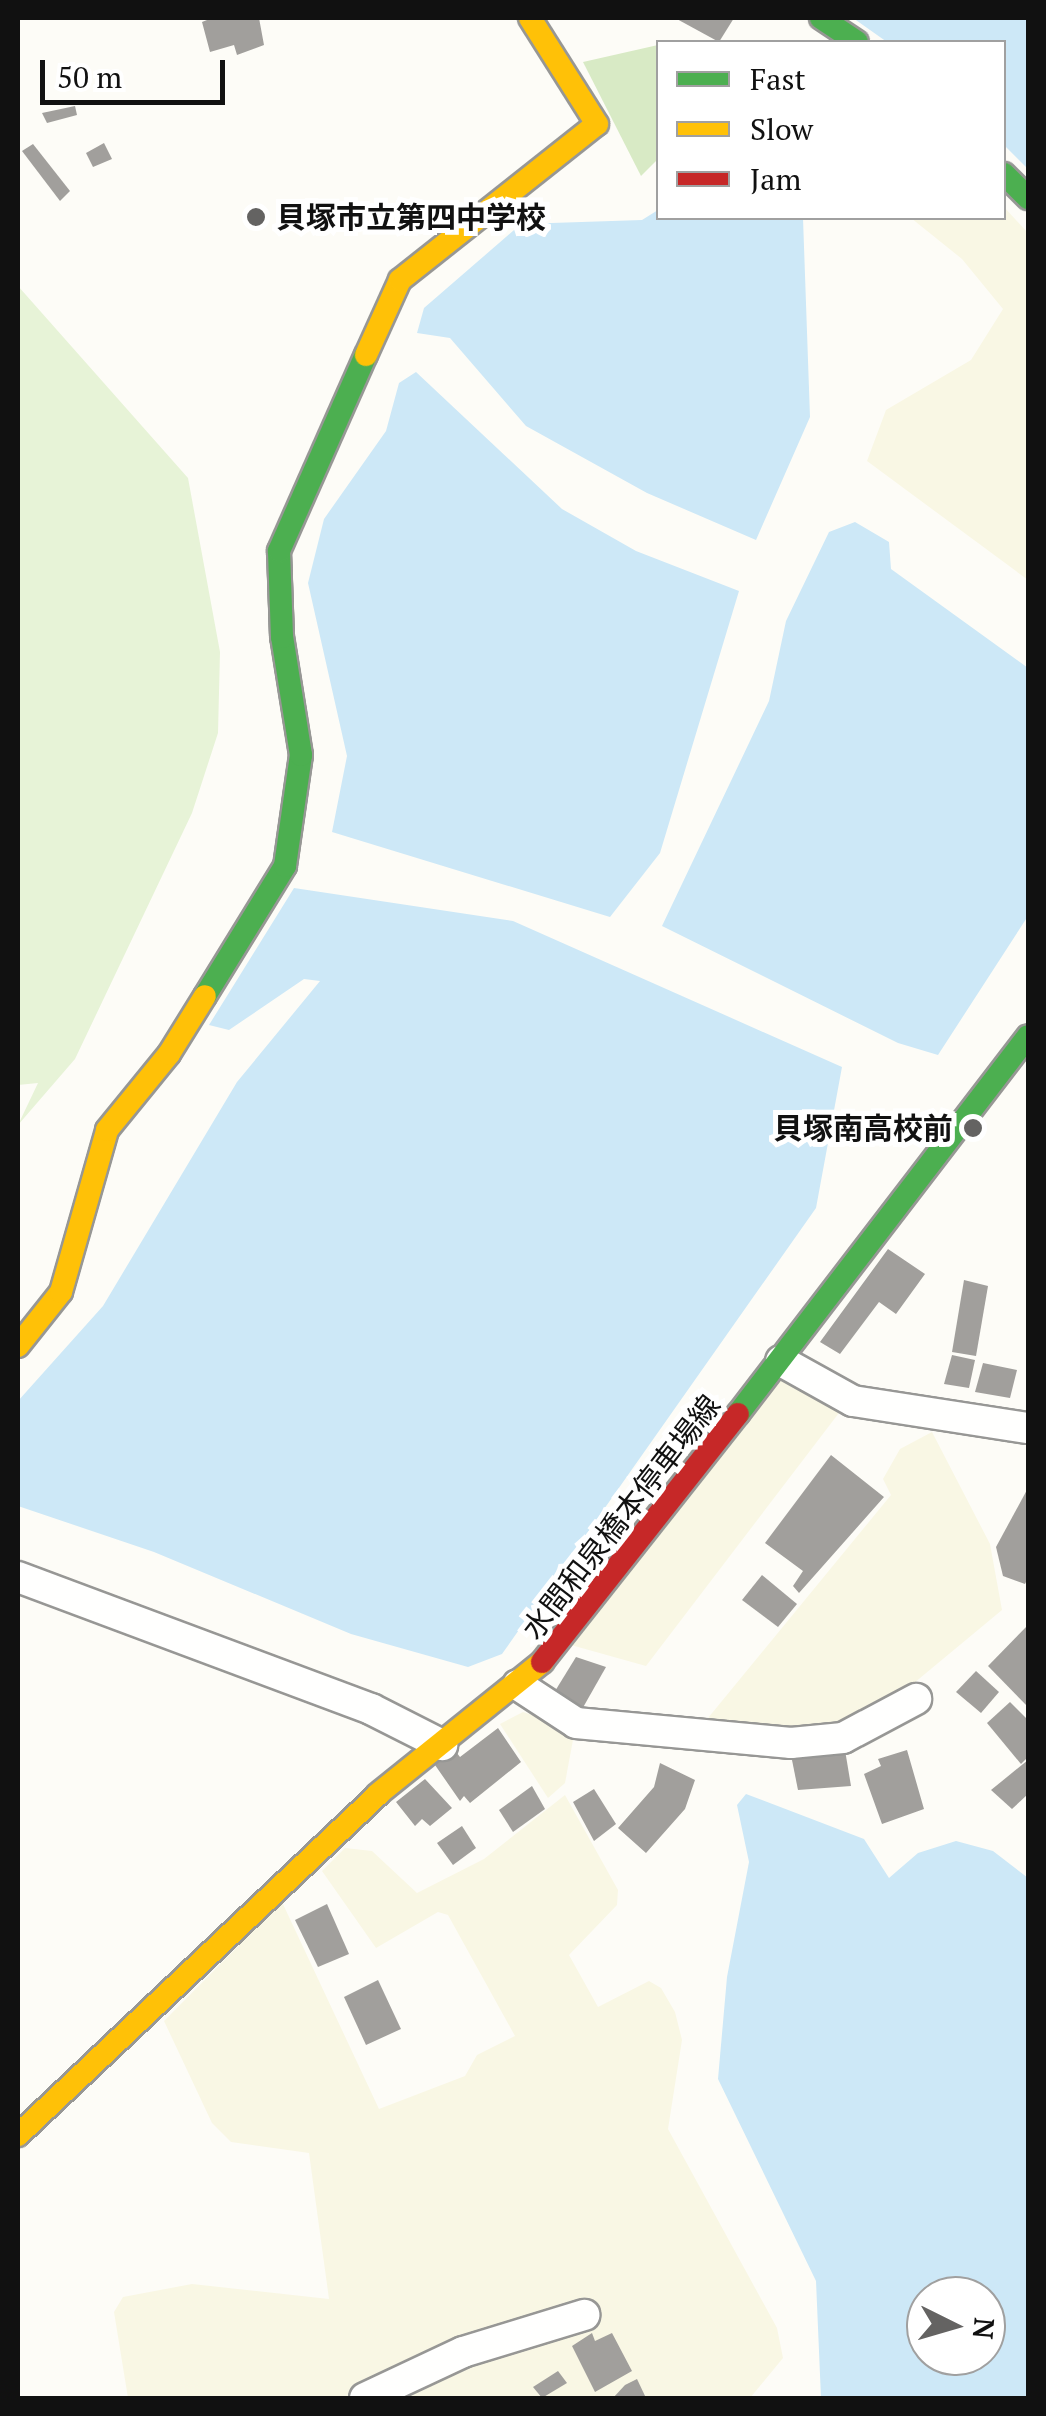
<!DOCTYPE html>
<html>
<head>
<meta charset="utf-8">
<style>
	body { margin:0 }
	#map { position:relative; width:1046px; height:2416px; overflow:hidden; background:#fdfcf7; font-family:"PT Serif","Noto Sans JP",serif }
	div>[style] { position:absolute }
	.farmland>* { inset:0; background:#f9f7e4 }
	.green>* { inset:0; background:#e7f3d7 }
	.forest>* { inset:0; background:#d8eac5 }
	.water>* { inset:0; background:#cde8f7 }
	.building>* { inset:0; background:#a19f9c }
	.roads { filter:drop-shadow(2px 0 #979795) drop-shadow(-2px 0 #979795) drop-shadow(0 2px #979795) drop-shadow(0 -2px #979795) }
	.street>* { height:30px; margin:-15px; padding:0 15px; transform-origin:15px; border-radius:15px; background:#fffffe }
	.fast>* { height:22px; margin:-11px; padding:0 11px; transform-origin:11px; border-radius:11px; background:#4caf50 }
	.slow>* { height:22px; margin:-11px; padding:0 11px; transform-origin:11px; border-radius:11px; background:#ffc107 }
	.jam>* { height:22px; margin:-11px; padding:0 11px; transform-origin:11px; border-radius:11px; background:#c62828 }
	.dots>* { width:28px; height:28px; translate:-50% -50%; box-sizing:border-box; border:5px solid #fff; border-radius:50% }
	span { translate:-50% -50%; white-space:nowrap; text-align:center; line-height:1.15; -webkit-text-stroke:10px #fff; paint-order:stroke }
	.poi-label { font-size:30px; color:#111; font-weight:700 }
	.left { translate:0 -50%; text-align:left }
	.right { translate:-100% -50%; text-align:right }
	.street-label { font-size:30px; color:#111 }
	.frame { position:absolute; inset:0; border:20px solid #111; pointer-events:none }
	.legend { position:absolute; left:656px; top:40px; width:350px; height:180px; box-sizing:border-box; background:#fff; border:2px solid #a0a0a0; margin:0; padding:12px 18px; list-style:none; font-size:30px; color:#111 }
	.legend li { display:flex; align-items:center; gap:20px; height:50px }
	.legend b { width:50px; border:2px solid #a0a0a0 }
	.north { position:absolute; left:906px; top:2276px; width:100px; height:100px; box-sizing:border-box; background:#fff; border:2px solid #a0a0a0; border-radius:50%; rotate:95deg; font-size:28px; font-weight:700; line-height:40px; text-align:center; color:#111 }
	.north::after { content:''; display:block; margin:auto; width:35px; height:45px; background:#646362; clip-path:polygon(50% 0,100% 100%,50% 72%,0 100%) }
	.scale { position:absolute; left:40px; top:60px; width:185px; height:45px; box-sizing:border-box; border:5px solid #111; border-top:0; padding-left:12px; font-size:30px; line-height:35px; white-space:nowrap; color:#111; -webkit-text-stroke:8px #fff; paint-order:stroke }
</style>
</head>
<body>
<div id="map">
	<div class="farmland">
		<div style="clip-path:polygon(1004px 207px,1028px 233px,1028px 580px,867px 461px,886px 410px,971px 360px,1003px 309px,962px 259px,911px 218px,1004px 218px)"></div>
		<div style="clip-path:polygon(784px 1375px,845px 1405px,646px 1666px,571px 1645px)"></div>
		<div style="clip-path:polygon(932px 1432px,990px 1544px,1002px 1610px,902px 1693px,840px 1728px,713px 1728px,708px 1718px,891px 1495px,883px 1479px,900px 1449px)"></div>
		<div style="clip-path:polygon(523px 1712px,575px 1729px,565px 1783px,548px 1798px,500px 1724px)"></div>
		<div style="clip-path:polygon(565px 1795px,618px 1890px,617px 1905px,569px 1955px,598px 2007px,649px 1981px,661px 1988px,675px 2012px,682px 2040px,668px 2129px,777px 2328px,783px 2358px,750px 2398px,128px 2398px,114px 2312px,123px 2297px,192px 2284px,329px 2299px,309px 2153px,231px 2142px,212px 2123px,164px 2021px,282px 1902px,379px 2109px,465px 2076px,477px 2055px,515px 2036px,448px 1915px,438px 1912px,376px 1948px,322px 1871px,345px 1848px,372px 1851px,417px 1893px,484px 1859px)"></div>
	</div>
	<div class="green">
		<div style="clip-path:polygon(18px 286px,188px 478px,220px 652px,218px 733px,192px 813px,75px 1059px,18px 1125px,38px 1083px,18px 1085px)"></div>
	</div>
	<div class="forest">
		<div style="clip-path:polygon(658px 45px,658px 159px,641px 176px,583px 62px)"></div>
	</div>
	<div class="water">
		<div style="clip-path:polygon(853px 18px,1028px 18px,1028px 169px,1004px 145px,1004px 42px,887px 42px)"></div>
		<div style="clip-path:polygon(658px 210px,658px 218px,803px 218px,810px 417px,756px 540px,647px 493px,526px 426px,450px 338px,417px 333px,424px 308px,521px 224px,642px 220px)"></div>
		<div style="clip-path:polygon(416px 372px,562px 509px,636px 551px,739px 591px,660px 853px,610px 917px,332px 832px,347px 756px,308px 583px,324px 519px,386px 431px,399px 383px)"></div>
		<div style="clip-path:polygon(855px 522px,889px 542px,891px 569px,1028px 668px,1028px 916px,938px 1055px,898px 1043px,662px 926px,769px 701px,786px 621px,829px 532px)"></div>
		<div style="clip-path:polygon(294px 888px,513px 921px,842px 1067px,816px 1208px,502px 1654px,468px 1667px,351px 1634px,154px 1552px,18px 1506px,18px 1401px,103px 1306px,237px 1082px,320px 981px,304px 979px,229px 1030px,209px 1025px)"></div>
		<div style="clip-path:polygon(evenodd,746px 1794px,864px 1839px,889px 1878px,918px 1853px,956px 1841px,993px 1851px,1028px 1878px,1028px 2398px,821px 2398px,816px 2281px,718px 2079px,727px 1977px,749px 1862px,737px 1805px,746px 1794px,986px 2296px,986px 2356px,926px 2356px,926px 2296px,986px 2296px)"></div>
	</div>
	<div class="building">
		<div style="clip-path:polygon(212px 18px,259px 18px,264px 45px,237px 55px,234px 45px,210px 52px,202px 22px)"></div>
		<div style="clip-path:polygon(675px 18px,734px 18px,719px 42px)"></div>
		<div style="clip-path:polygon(75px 106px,77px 115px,47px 123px,42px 113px)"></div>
		<div style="clip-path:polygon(104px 143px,112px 159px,93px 167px,86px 153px)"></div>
		<div style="clip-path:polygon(33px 144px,70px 191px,60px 201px,22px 151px)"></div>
		<div style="clip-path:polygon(888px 1249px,925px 1274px,896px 1314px,879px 1302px,840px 1354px,820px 1342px)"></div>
		<div style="clip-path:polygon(964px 1280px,988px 1286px,976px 1356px,952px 1352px)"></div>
		<div style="clip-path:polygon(952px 1355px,975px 1360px,969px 1388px,944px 1384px)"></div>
		<div style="clip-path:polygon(983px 1363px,1017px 1370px,1010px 1398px,975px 1392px)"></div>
		<div style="clip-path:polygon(831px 1455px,884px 1497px,799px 1593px,793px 1586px,803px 1571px,765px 1543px)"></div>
		<div style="clip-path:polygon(1028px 1488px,1028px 1578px,1025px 1584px,1003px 1576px,996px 1547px)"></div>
		<div style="clip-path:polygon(762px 1575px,797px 1604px,778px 1627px,742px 1600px)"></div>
		<div style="clip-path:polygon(1028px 1625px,1028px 1707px,988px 1666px)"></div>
		<div style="clip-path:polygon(576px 1657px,606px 1667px,581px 1711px,552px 1696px)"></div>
		<div style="clip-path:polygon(976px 1671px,999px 1692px,981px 1713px,956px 1692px)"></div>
		<div style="clip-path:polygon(1010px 1702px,1028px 1720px,1028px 1757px,1021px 1764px,987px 1723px)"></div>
		<div style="clip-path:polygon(498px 1728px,521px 1762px,470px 1803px,464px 1796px,460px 1801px,435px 1765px,453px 1748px,460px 1757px)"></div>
		<div style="clip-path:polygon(845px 1750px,851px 1786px,798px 1790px,791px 1755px)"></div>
		<div style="clip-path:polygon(907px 1750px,924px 1809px,882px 1824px,864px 1774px,881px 1766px,878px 1759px)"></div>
		<div style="clip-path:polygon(1028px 1760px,1028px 1794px,1012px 1809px,991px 1790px)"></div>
		<div style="clip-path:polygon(660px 1763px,695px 1780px,685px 1809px,646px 1853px,618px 1828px,654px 1787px)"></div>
		<div style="clip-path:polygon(425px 1779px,452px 1808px,430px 1826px,422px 1819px,415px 1826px,396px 1802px)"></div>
		<div style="clip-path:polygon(532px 1786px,545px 1809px,513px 1832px,499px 1810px)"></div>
		<div style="clip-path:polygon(594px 1789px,616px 1824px,594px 1841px,573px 1802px)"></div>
		<div style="clip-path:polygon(462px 1826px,476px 1848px,453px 1865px,437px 1843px)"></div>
		<div style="clip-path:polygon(327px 1904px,349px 1954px,318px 1967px,295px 1920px)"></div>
		<div style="clip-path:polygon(378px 1980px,401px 2029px,366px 2045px,344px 1997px)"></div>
		<div style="clip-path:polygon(592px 2333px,595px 2341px,612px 2333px,632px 2371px,595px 2392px,572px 2346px)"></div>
		<div style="clip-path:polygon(558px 2371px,567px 2383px,542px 2398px,533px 2387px)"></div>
		<div style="clip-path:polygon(637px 2379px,646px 2398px,613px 2398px,625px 2385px)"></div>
	</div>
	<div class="roads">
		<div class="street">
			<div style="left:781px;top:1361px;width:82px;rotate:29.1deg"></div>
			<div style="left:853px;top:1401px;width:177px;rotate:8.8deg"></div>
			<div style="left:18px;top:1577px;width:377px;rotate:20.5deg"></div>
			<div style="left:371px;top:1709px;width:80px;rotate:26.9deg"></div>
			<div style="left:518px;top:1685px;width:69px;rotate:33.2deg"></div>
			<div style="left:576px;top:1723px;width:216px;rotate:5.3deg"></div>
			<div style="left:791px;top:1743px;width:52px;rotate:-5.5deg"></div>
			<div style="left:843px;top:1738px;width:83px;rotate:-28.1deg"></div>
			<div style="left:365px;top:2398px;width:108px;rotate:-25.1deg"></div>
			<div style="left:463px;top:2352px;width:127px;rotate:-17deg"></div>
		</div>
		<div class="fast">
			<div style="left:821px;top:18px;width:43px;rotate:33.7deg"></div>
			<div style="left:1004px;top:174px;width:34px;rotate:45deg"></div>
			<div style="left:205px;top:996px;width:153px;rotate:-58.4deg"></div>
			<div style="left:285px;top:866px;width:112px;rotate:-81.8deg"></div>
			<div style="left:301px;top:755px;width:120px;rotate:-99.1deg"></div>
			<div style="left:282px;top:637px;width:86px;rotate:-92deg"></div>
			<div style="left:279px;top:551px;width:214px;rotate:-66.1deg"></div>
			<div style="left:738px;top:1414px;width:476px;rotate:-52.5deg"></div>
		</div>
		<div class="slow">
			<div style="left:366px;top:355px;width:82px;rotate:-65.6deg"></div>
			<div style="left:400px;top:280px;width:251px;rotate:-38.4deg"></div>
			<div style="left:597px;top:124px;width:125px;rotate:-122.3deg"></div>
			<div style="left:18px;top:1346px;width:69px;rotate:-51.5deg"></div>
			<div style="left:61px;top:1292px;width:168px;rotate:-74.1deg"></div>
			<div style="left:107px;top:1130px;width:98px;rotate:-50.8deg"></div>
			<div style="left:169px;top:1054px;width:68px;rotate:-58.2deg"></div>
			<div style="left:18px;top:2135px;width:496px;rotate:-43.4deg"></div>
			<div style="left:378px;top:1794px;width:211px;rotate:-38.8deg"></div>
		</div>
		<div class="jam">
			<div style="left:542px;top:1662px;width:316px;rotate:-51.7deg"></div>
		</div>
	</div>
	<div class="dots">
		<div style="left:256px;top:217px;background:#646362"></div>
		<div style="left:973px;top:1128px;background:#646362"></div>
	</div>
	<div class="poi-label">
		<span class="left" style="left:276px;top:217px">貝塚市立第四中学校</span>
		<span class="right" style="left:953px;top:1128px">貝塚南高校前</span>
	</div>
	<div class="street-label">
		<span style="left:621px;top:1517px;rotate:-52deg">水間和泉橋本停車場線</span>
	</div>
	<div class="frame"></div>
	<ul class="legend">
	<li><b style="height:12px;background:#4caf50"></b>Fast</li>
	<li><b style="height:12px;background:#ffc107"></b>Slow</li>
	<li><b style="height:12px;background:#c62828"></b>Jam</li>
	</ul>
	<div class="north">N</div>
	<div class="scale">50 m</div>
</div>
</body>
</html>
